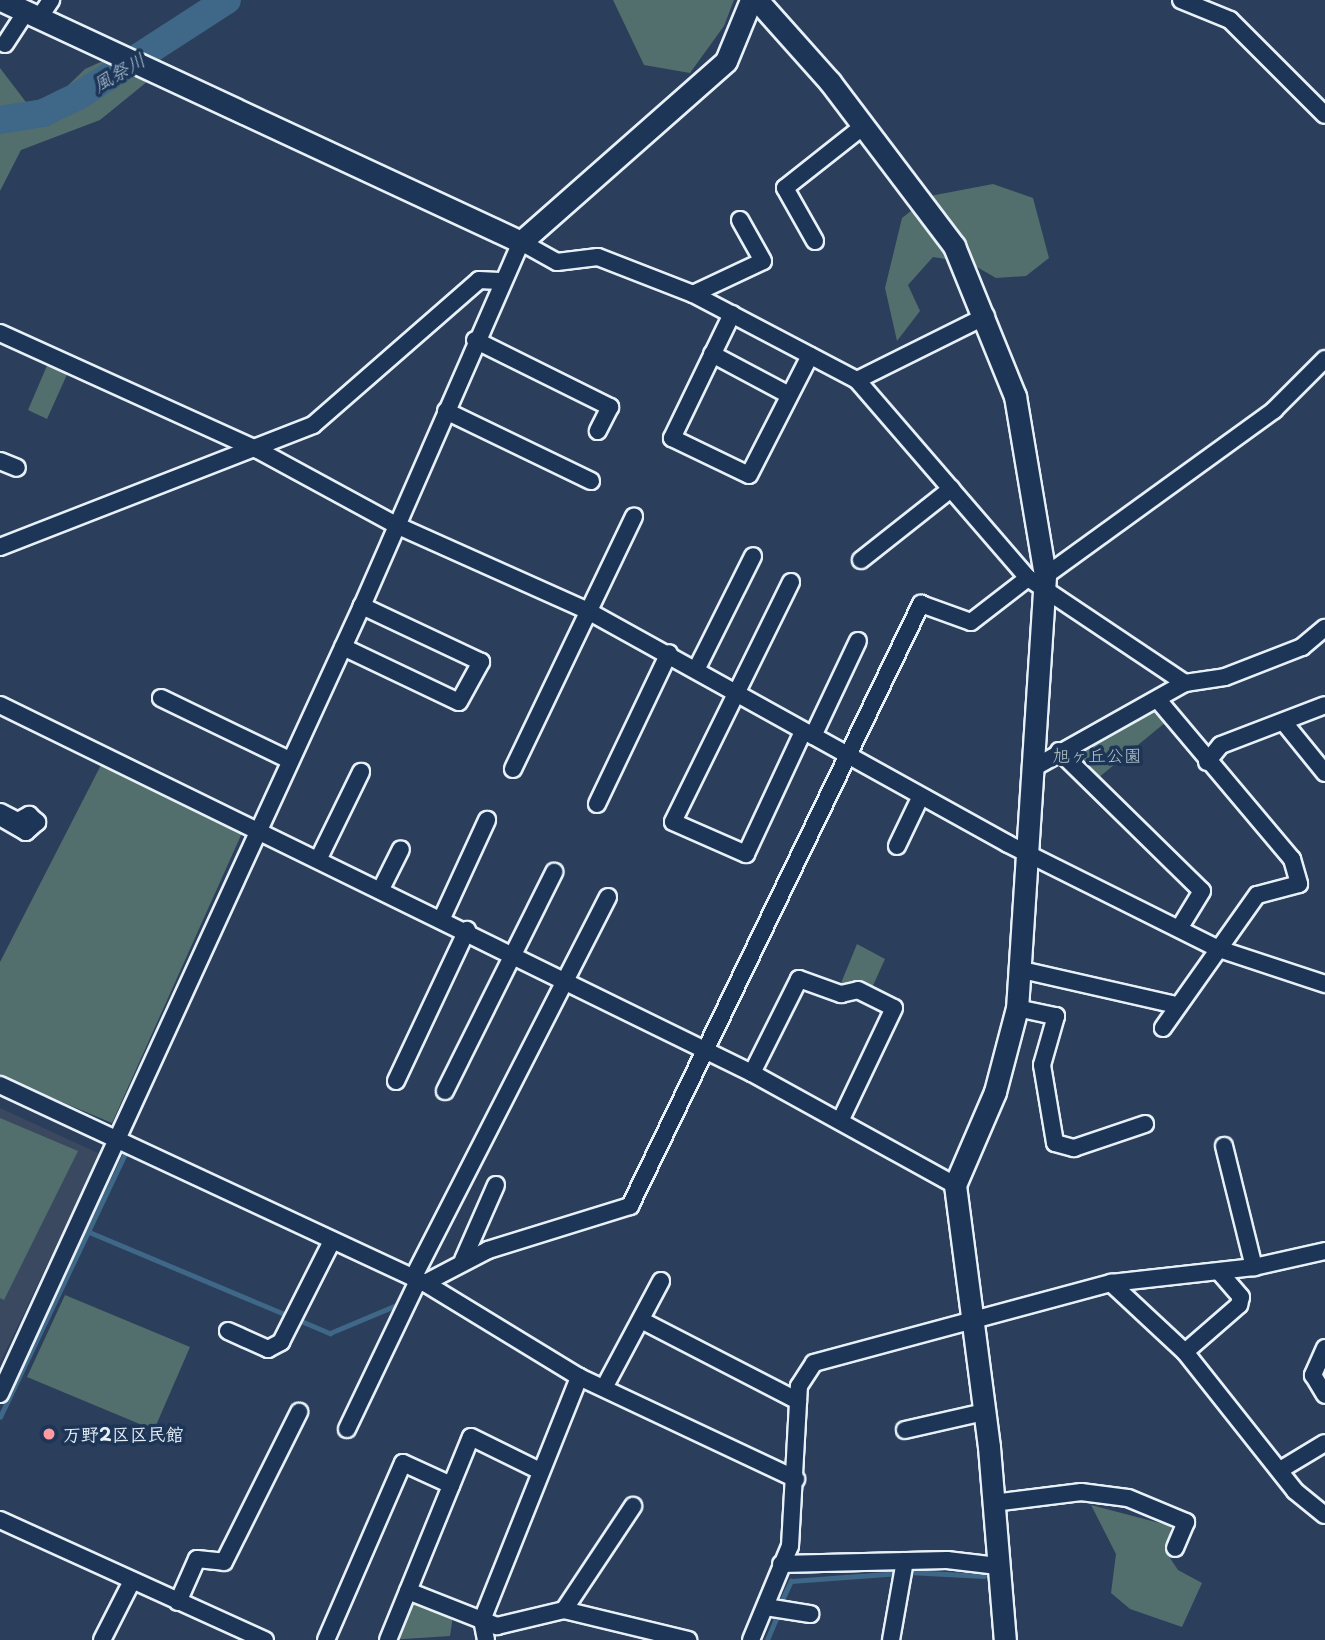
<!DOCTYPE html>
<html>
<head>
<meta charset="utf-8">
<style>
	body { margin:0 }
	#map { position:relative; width:1325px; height:1640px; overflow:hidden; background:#2b3e5b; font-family:"Playpen Sans","Klee One",sans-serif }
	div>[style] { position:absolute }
	.built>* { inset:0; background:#3b4960 }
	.green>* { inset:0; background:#526f6d }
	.stream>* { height:4.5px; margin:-2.25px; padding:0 2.25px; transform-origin:2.25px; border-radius:2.25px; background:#3f6787 }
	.river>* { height:28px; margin:-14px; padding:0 14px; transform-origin:14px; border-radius:14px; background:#3f6787 }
	.roads { filter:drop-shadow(2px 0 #e8f1f8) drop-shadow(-2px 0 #e8f1f8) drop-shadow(0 2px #e8f1f8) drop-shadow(0 -2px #e8f1f8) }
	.street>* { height:16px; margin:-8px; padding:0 8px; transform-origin:8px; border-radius:8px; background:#1d3557 }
	.secondary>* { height:21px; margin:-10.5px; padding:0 10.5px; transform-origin:10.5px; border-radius:10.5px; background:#1d3557 }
	.dots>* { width:19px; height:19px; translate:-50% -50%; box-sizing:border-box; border:4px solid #1d3557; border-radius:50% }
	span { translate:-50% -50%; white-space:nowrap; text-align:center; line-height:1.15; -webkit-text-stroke:7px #1d3557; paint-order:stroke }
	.park-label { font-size:18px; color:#b4c4c7 }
	.poi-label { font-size:18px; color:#e8f1f8; font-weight:700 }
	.left { translate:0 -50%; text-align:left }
	.water-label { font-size:19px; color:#adc1d0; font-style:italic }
</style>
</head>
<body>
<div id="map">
	<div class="built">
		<div style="clip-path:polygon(0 1108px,100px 1154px,0 1363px)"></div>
	</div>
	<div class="green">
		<div style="clip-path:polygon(613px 0,734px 0,724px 26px,690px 73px,644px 65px)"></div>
		<div style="clip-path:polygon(105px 60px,148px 81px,100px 120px,21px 150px,0 191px,0 68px,29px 106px,55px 98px,85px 69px)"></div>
		<div style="clip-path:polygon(993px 184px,1033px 198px,1049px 258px,1026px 276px,996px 278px,970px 263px,933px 257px,908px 285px,920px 311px,897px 341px,885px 288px,902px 218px,930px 196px)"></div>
		<div style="clip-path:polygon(49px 361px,69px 370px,47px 419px,28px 410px)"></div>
		<div style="clip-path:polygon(1158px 700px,1172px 717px,1092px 783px,1059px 751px)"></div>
		<div style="clip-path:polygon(102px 763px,242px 833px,112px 1123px,0 1076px,0 962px)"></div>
		<div style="clip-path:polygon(857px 944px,885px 959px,871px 990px,839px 988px)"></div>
		<div style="clip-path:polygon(0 1118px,78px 1151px,4px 1300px,0 1298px)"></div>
		<div style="clip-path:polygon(65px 1295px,190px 1347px,154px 1430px,27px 1377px)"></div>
		<div style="clip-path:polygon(1091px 1505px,1171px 1526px,1168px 1555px,1178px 1570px,1202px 1583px,1182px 1627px,1130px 1609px,1111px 1593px,1116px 1554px)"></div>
		<div style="clip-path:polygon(408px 1591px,454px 1609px,450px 1636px,388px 1640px)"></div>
	</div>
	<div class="stream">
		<div style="left:87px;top:1231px;width:219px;rotate:22.8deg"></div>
		<div style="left:299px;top:1320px;width:34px;rotate:23deg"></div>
		<div style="left:330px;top:1333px;width:80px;rotate:-22.7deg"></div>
		<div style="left:0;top:1417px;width:298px;rotate:-64.6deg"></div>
		<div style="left:908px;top:1572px;width:76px;rotate:3deg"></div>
		<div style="left:782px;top:1600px;width:21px;rotate:-65deg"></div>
		<div style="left:791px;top:1581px;width:109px;rotate:-4.2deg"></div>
		<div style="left:767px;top:1640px;width:28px;rotate:-67deg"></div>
	</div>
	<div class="river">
		<div style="left:0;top:120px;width:44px;rotate:-9.2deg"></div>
		<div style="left:43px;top:113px;width:41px;rotate:-25.9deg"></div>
		<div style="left:80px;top:95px;width:175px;rotate:-32.9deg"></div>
	</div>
	<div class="roads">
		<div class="street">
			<div style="left:1181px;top:0;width:53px;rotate:22.2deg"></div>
			<div style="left:1230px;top:20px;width:134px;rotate:45deg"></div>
			<div style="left:39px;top:18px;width:22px;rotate:-56deg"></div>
			<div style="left:5px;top:44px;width:38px;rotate:-57deg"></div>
			<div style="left:815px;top:241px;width:61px;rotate:-119.5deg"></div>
			<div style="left:785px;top:188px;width:97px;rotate:-38.3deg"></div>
			<div style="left:693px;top:294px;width:77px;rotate:-25.2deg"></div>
			<div style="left:763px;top:261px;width:47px;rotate:-119.3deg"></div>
			<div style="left:732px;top:314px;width:138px;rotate:115.8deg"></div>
			<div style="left:672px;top:438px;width:85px;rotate:25.7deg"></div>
			<div style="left:749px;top:475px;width:134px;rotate:-62.9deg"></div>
			<div style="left:0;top:333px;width:283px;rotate:24.4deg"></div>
			<div style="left:258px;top:450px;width:157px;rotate:28.5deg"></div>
			<div style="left:396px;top:525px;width:210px;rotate:24.1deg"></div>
			<div style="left:588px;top:611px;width:480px;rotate:29deg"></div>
			<div style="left:1008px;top:844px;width:236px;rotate:26.5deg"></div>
			<div style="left:1219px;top:949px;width:112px;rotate:18.3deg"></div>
			<div style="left:475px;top:340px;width:151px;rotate:26.4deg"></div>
			<div style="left:610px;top:407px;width:27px;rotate:117deg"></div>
			<div style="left:712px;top:354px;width:87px;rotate:28deg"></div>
			<div style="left:857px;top:380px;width:144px;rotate:-26.4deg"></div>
			<div style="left:446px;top:411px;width:161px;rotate:25.8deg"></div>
			<div style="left:0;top:461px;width:18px;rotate:22deg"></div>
			<div style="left:0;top:547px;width:336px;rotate:-21.3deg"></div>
			<div style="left:313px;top:425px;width:220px;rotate:-41.1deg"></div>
			<div style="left:479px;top:280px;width:20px;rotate:3deg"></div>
			<div style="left:861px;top:560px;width:115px;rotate:-38.3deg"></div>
			<div style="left:1045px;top:576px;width:283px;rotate:-35.9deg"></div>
			<div style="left:1274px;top:410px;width:72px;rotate:-45deg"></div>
			<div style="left:791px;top:582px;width:267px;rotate:116.2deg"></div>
			<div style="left:673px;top:822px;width:80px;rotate:23.7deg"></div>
			<div style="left:746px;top:854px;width:135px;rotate:-65deg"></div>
			<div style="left:343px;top:647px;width:128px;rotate:25.4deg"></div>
			<div style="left:459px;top:702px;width:46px;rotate:-61.2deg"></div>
			<div style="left:481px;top:662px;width:132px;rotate:-154.8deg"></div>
			<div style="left:697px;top:668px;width:125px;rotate:-63.4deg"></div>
			<div style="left:161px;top:698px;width:142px;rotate:25.8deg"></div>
			<div style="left:1158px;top:700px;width:208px;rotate:49.9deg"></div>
			<div style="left:1292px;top:859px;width:26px;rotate:74deg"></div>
			<div style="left:1299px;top:884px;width:43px;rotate:165.3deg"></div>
			<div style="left:1257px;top:895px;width:163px;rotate:125.3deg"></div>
			<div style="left:0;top:705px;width:837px;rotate:26.08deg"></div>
			<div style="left:752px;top:1073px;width:232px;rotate:28.9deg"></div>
			<div style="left:1286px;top:725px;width:62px;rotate:50.9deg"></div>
			<div style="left:813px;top:736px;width:105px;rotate:-64.7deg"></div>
			<div style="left:1059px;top:751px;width:200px;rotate:44.4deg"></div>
			<div style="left:1202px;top:891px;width:42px;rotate:121.4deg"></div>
			<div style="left:1207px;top:762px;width:22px;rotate:-51deg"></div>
			<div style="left:1221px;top:745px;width:111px;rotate:-21deg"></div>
			<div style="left:1037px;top:766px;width:170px;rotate:-29.3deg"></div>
			<div style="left:1185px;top:683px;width:40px;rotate:-8.5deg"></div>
			<div style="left:1225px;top:677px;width:83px;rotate:-21.3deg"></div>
			<div style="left:1302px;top:647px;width:30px;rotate:-40deg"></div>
			<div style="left:513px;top:769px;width:280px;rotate:-64.4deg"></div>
			<div style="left:597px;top:804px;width:167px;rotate:-64.5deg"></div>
			<div style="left:0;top:812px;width:20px;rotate:27deg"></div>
			<div style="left:18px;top:821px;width:13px;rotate:-29deg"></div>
			<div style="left:29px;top:815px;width:11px;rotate:41deg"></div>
			<div style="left:37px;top:822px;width:15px;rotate:138deg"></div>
			<div style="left:26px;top:832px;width:30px;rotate:-150deg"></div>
			<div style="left:897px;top:846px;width:55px;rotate:-64.4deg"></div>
			<div style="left:319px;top:858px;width:96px;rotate:-64deg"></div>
			<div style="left:382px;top:887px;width:42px;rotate:-63.4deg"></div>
			<div style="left:442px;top:918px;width:108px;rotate:-65.3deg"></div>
			<div style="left:1022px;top:970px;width:158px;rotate:12.8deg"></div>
			<div style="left:1017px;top:1008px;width:40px;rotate:12deg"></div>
			<div style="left:1056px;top:1016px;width:51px;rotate:105.9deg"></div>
			<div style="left:1042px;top:1065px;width:79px;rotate:80.5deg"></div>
			<div style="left:1055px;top:1143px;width:20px;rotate:15deg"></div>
			<div style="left:1074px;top:1148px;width:75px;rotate:-18.7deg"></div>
			<div style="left:752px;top:1073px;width:105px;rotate:-63.4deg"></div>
			<div style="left:799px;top:979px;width:45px;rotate:19.7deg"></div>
			<div style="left:841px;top:994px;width:17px;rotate:-13deg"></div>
			<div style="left:858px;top:990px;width:40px;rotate:26.6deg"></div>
			<div style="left:894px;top:1008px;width:125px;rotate:115.5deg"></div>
			<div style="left:396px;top:1081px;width:167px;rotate:-64.8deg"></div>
			<div style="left:0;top:1085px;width:469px;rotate:25deg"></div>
			<div style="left:425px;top:1283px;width:180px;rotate:31.4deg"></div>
			<div style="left:445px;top:1091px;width:245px;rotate:-63.5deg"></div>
			<div style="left:1224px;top:1146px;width:125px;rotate:76.1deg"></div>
			<div style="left:463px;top:1260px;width:82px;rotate:-66.3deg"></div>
			<div style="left:413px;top:1278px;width:428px;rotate:-62.9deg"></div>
			<div style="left:425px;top:1283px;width:71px;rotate:-27.6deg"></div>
			<div style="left:488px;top:1250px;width:149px;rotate:-17.2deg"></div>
			<div style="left:630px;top:1206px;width:669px;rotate:-64.2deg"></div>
			<div style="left:921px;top:604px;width:53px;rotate:19.8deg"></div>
			<div style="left:971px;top:622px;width:72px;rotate:-37.7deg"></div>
			<div style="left:1111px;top:1283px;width:101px;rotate:43deg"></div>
			<div style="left:1185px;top:1352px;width:177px;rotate:51.6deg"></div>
			<div style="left:1295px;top:1491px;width:38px;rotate:39deg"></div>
			<div style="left:641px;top:1320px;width:177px;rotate:27.3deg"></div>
			<div style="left:228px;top:1331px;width:44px;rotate:24.2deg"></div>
			<div style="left:268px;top:1349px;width:15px;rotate:-28deg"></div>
			<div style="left:281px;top:1342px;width:113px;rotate:-63.2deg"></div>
			<div style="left:1325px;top:1348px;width:30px;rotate:114deg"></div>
			<div style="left:1313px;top:1375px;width:23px;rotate:59deg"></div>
			<div style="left:1185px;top:1352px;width:72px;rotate:-41deg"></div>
			<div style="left:1239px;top:1305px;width:8px;rotate:-76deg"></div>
			<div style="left:1241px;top:1297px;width:33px;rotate:-131deg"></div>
			<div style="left:605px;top:1386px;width:119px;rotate:-61.9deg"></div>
			<div style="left:0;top:1394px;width:867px;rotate:-65.33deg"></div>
			<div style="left:362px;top:606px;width:397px;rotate:-66.4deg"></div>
			<div style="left:521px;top:242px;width:41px;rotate:29.1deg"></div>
			<div style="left:557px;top:262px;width:41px;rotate:-7deg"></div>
			<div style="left:598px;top:257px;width:102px;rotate:21.3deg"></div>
			<div style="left:693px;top:294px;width:185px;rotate:27.7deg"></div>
			<div style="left:857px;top:380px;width:262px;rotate:49.2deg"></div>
			<div style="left:1028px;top:578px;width:189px;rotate:33.8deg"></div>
			<div style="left:347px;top:1429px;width:164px;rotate:-64.4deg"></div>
			<div style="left:905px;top:1430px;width:81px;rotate:-12.8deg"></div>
			<div style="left:1280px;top:1470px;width:52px;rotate:-31deg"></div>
			<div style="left:993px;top:1503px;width:89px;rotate:-7.1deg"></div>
			<div style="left:1081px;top:1492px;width:47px;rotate:7.3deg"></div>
			<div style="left:1128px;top:1498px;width:63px;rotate:22.5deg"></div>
			<div style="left:1186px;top:1522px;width:28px;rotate:113deg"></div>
			<div style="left:0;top:1520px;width:291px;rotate:24.4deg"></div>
			<div style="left:781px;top:1564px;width:166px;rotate:-1.4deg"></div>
			<div style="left:947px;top:1560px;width:51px;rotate:6.7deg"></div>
			<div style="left:408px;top:1591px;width:96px;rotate:21.5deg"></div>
			<div style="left:497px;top:1626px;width:69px;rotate:-13.4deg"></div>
			<div style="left:564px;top:1610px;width:128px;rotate:13.6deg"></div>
			<div style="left:178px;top:1602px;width:47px;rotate:-66.2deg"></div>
			<div style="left:197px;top:1559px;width:27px;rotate:6deg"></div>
			<div style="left:224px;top:1562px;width:168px;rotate:-63.4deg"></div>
			<div style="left:766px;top:1607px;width:45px;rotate:9deg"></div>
			<div style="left:564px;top:1610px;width:125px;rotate:-56.4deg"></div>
			<div style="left:102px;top:1640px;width:66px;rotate:-63deg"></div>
			<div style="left:326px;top:1640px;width:193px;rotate:-66.5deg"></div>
			<div style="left:403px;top:1463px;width:53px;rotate:24.6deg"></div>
			<div style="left:388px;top:1640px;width:219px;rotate:-67.8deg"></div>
			<div style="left:471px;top:1437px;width:75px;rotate:26.2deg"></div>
			<div style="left:486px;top:1640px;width:20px;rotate:-101deg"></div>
			<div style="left:482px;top:1620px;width:262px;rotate:-68.2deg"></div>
			<div style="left:579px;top:1377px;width:240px;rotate:25.2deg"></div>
			<div style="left:751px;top:1640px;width:102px;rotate:-67.5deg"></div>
			<div style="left:790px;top:1546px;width:160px;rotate:-86.8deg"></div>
			<div style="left:799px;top:1386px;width:27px;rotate:-57deg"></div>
			<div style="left:814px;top:1363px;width:308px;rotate:-15.1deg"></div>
			<div style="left:1111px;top:1283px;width:144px;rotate:-6.4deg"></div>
			<div style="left:1254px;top:1267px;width:73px;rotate:-12.7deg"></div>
			<div style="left:891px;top:1640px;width:80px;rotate:-80deg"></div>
		</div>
		<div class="secondary">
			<div style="left:1px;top:0;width:574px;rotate:24.96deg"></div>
			<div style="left:521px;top:242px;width:273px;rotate:-41.4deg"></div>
			<div style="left:726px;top:61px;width:66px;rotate:-67.7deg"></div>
			<div style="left:757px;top:0;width:110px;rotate:48.3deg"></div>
			<div style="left:830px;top:82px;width:206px;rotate:52.9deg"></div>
			<div style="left:954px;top:246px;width:162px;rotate:67.9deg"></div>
			<div style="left:1015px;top:396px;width:182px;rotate:80.5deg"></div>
			<div style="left:1045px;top:576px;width:433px;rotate:93.7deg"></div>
			<div style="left:1017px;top:1008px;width:87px;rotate:104.7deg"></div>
			<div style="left:995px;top:1092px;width:101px;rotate:113.3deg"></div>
			<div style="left:955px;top:1185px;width:264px;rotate:82.6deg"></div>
			<div style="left:989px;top:1447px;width:194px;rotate:85.3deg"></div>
		</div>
	</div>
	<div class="dots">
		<div style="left:49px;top:1434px;background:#ff9aa2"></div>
	</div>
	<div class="park-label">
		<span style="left:1097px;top:755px">旭ヶ丘公園</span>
	</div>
	<div class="poi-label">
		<span class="left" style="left:63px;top:1434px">万野2区区民館</span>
	</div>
	<div class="water-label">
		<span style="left:119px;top:72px;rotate:-30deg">風祭川</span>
	</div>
</div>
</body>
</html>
